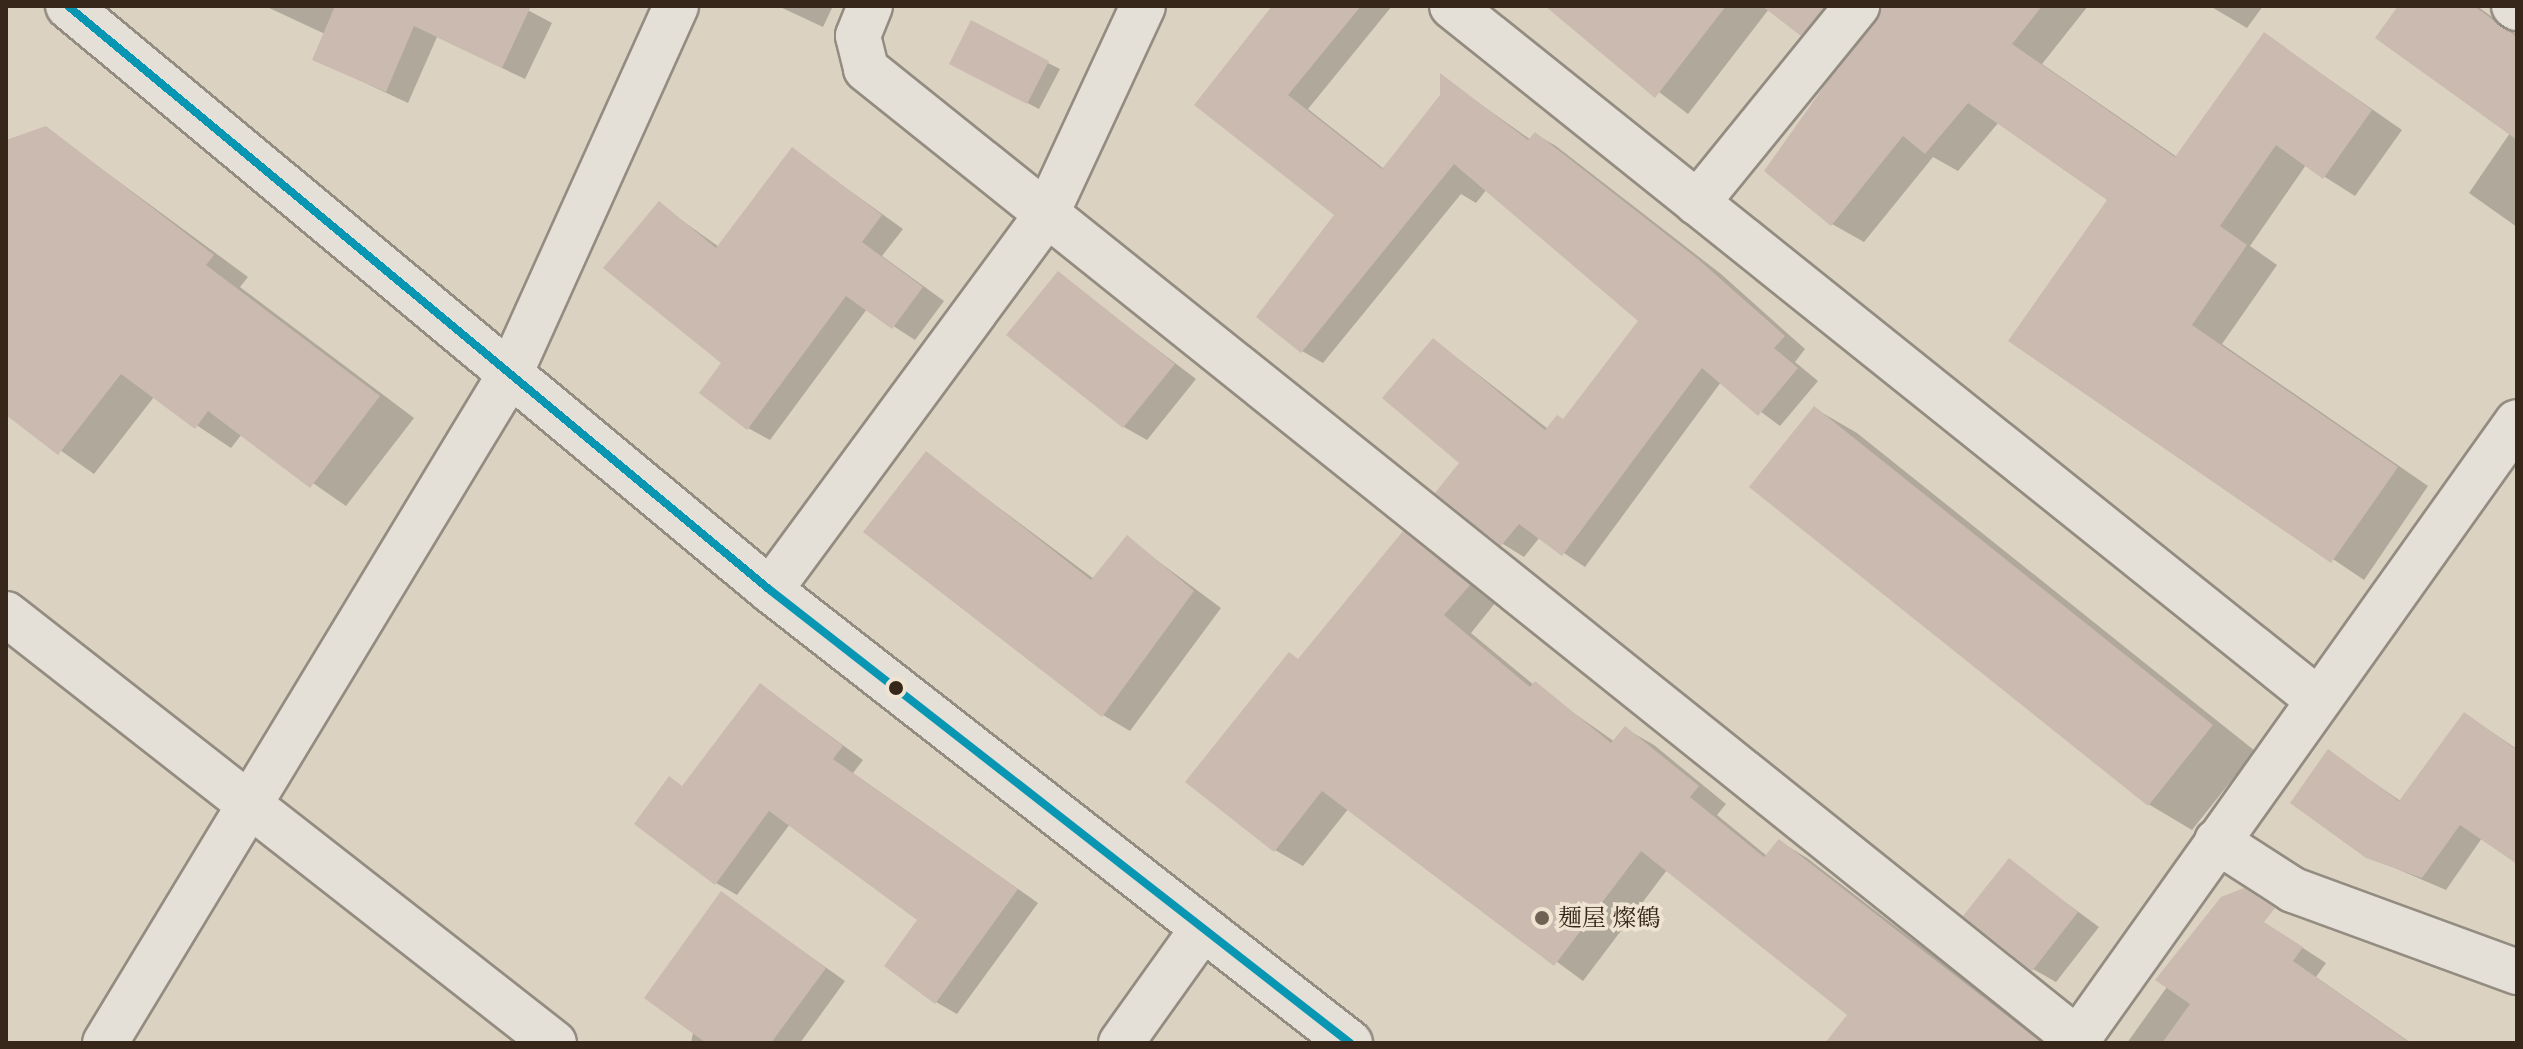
<!DOCTYPE html>
<html>
<head>
<meta charset="utf-8">
<style>
	body { margin:0 }
	#map { position:relative; width:2523px; height:1049px; overflow:hidden; background:#dcd2c2; font-family:"Libre Caslon Text","Noto Serif JP",serif }
	div>[style] { position:absolute }
	.shadow>* { inset:0; background:#0003 }
	.building>* { inset:0; background:#cabab0 }
	.roads { filter:drop-shadow(2px 0 #938c81) drop-shadow(-2px 0 #938c81) drop-shadow(0 2px #938c81) drop-shadow(0 -2px #938c81) }
	.minor>* { height:44px; margin:-22px; padding:0 22px; transform-origin:22px; border-radius:22px; background:#e4dfd7 }
	.bus-1>* { height:8px; margin:-4px; padding:0 4px; transform-origin:4px; border-radius:4px; background:#0896b3 }
	.dots>* { width:22px; height:22px; translate:-50% -50%; box-sizing:border-box; border:4px solid #efe4d1; border-radius:50% }
	span { translate:-50% -50%; white-space:nowrap; text-align:center; line-height:1.15; -webkit-text-stroke:7px #efe4d1; paint-order:stroke }
	.poi-label { font-size:24px; color:#36271a }
	.left { translate:0 -50%; text-align:left }
	.frame { position:absolute; inset:0; border:8px solid #36271a; pointer-events:none }
</style>
</head>
<body>
<div id="map">
	<div class="shadow">
		<div style="clip-path:polygon(265px 6px,520px 6px,552px 23px,525px 79px,437px 37px,408px 103px,314px 59px,325px 34px)"></div>
		<div style="clip-path:polygon(778px 6px,833px 6px,823px 27px)"></div>
		<div style="clip-path:polygon(1274px 6px,1392px 6px,1308px 109px,1384px 169px,1452px 84px,1531px 140px,1535px 134px,1556px 146px,1721px 274px,1805px 349px,1795px 362px,1818px 381px,1780px 426px,1721px 382px,1585px 567px,1540px 537px,1524px 557px,1503px 544px,1438px 493px,1462px 463px,1434px 340px,1548px 429px,1564px 421px,1640px 321px,1487px 189px,1476px 203px,1461px 194px,1323px 363px,1302px 351px,1337px 215px,1196px 105px)"></div>
		<div style="clip-path:polygon(1546px 6px,1873px 6px,1833px 52px,1769px 9px,1688px 114px)"></div>
		<div style="clip-path:polygon(1883px 6px,2088px 6px,2042px 64px,2177px 157px,2265px 35px,2402px 130px,2355px 196px,2306px 165px,2250px 246px,2277px 265px,2222px 344px,2428px 486px,2364px 580px,2011px 341px,2110px 199px,1999px 122px,1958px 171px,1933px 157px,1864px 242px,1832px 224px)"></div>
		<div style="clip-path:polygon(2210px 6px,2263px 6px,2247px 28px)"></div>
		<div style="clip-path:polygon(2400px 6px,2477px 6px,2517px 35px,2517px 227px,2469px 193px,2510px 133px)"></div>
		<div style="clip-path:polygon(1048px 63px,1060px 69px,1039px 109px,963px 69px)"></div>
		<div style="clip-path:polygon(46px 128px,248px 277px,240px 287px,414px 418px,346px 506px,242px 434px,231px 448px,154px 397px,94px 474px,6px 412px,6px 146px)"></div>
		<div style="clip-path:polygon(793px 150px,903px 229px,882px 256px,944px 301px,915px 340px,867px 309px,770px 440px,748px 428px,659px 204px,719px 247px)"></div>
		<div style="clip-path:polygon(1058px 274px,1196px 379px,1147px 440px,1124px 427px)"></div>
		<div style="clip-path:polygon(1814px 408px,1857px 433px,2255px 751px,2192px 830px,2150px 805px,1752px 487px)"></div>
		<div style="clip-path:polygon(927px 454px,1094px 579px,1127px 538px,1221px 608px,1130px 731px,1103px 715px)"></div>
		<div style="clip-path:polygon(1404px 534px,1496px 602px,1471px 633px,1534px 685px,1615px 742px,1626px 729px,1654px 745px,1726px 804px,1717px 815px,1767px 856px,1779px 841px,1807px 858px,2047px 1043px,1828px 1043px,1849px 1015px,1667px 870px,1583px 981px,1349px 808px,1303px 866px,1275px 850px,1299px 660px)"></div>
		<div style="clip-path:polygon(761px 685px,863px 760px,853px 773px,1038px 903px,957px 1014px,936px 1002px,920px 920px,790px 824px,737px 895px,716px 883px,683px 787px)"></div>
		<div style="clip-path:polygon(2465px 714px,2517px 749px,2517px 862px,2482px 838px,2446px 890px,2367px 856px,2329px 752px,2402px 802px)"></div>
		<div style="clip-path:polygon(2009px 861px,2099px 927px,2056px 982px,2033px 969px)"></div>
		<div style="clip-path:polygon(722px 894px,845px 981px,800px 1043px,691px 1043px)"></div>
		<div style="clip-path:polygon(2229px 900px,2326px 963px,2316px 977px,2411px 1043px,2127px 1043px)"></div>
	</div>
	<div class="building">
		<div style="clip-path:polygon(335px 6px,531px 6px,502px 68px,414px 26px,386px 92px,312px 60px)"></div>
		<div style="clip-path:polygon(1272px 6px,1361px 6px,1288px 95px,1382px 169px,1440px 95px,1440px 73px,1528px 140px,1535px 132px,1699px 260px,1785px 336px,1774px 348px,1798px 368px,1758px 416px,1702px 368px,1562px 556px,1519px 524px,1501px 546px,1435px 493px,1459px 463px,1382px 398px,1433px 338px,1545px 430px,1557px 415px,1563px 419px,1638px 321px,1454px 164px,1301px 353px,1256px 317px,1334px 215px,1194px 105px)"></div>
		<div style="clip-path:polygon(1545px 6px,1726px 6px,1655px 98px)"></div>
		<div style="clip-path:polygon(1762px 6px,1825px 6px,1801px 36px)"></div>
		<div style="clip-path:polygon(1881px 6px,2042px 6px,2012px 44px,2175px 157px,2264px 32px,2372px 110px,2323px 179px,2276px 145px,2220px 226px,2247px 245px,2192px 325px,2398px 467px,2331px 563px,2008px 341px,2107px 200px,1968px 103px,1925px 154px,1903px 136px,1831px 226px,1764px 171px)"></div>
		<div style="clip-path:polygon(2398px 6px,2474px 6px,2517px 37px,2517px 140px,2375px 38px)"></div>
		<div style="clip-path:polygon(971px 20px,1049px 61px,1027px 104px,949px 64px)"></div>
		<div style="clip-path:polygon(46px 126px,214px 255px,206px 265px,380px 396px,310px 488px,208px 411px,195px 429px,121px 374px,58px 455px,6px 415px,6px 140px)"></div>
		<div style="clip-path:polygon(792px 147px,882px 215px,862px 242px,923px 287px,892px 329px,846px 296px,747px 430px,699px 393px,721px 363px,603px 268px,659px 201px,716px 248px)"></div>
		<div style="clip-path:polygon(1058px 271px,1175px 364px,1123px 428px,1006px 335px)"></div>
		<div style="clip-path:polygon(1814px 406px,2213px 725px,2148px 806px,1749px 487px)"></div>
		<div style="clip-path:polygon(926px 451px,1091px 580px,1127px 535px,1194px 591px,1102px 717px,863px 532px)"></div>
		<div style="clip-path:polygon(1403px 531px,1470px 585px,1444px 615px,1530px 687px,1535px 681px,1611px 743px,1625px 726px,1699px 786px,1690px 797px,1764px 857px,1779px 839px,2042px 1043px,1825px 1043px,1847px 1015px,1641px 851px,1554px 966px,1322px 791px,1274px 852px,1185px 782px,1289px 652px,1298px 659px)"></div>
		<div style="clip-path:polygon(760px 683px,843px 746px,833px 759px,1018px 889px,935px 1004px,884px 966px,917px 920px,769px 811px,715px 885px,634px 824px,669px 776px,682px 786px)"></div>
		<div style="clip-path:polygon(2464px 712px,2517px 750px,2517px 864px,2460px 825px,2422px 878px,2366px 858px,2290px 803px,2328px 749px,2399px 801px)"></div>
		<div style="clip-path:polygon(2009px 858px,2078px 912px,2032px 971px,1963px 916px)"></div>
		<div style="clip-path:polygon(2244px 888px,2275px 908px,2264px 922px,2303px 947px,2293px 961px,2410px 1043px,2162px 1043px,2190px 1004px,2155px 980px,2221px 897px)"></div>
		<div style="clip-path:polygon(721px 891px,826px 968px,771px 1043px,706px 1043px,644px 998px)"></div>
	</div>
	<div class="roads">
		<div class="minor">
			<div style="left:68px;top:6px;width:913px;rotate:39.76deg"></div>
			<div style="left:770px;top:590px;width:736px;rotate:37.99deg"></div>
			<div style="left:870px;top:6px;width:32px;rotate:112deg"></div>
			<div style="left:858px;top:36px;width:34px;rotate:76deg"></div>
			<div style="left:866px;top:69px;width:1553px;rotate:38.7deg"></div>
			<div style="left:1452px;top:6px;width:1108px;rotate:38.7deg"></div>
			<div style="left:2514px;top:6px;width:4px;rotate:34deg"></div>
			<div style="left:1697px;top:203px;width:254px;rotate:-50.9deg"></div>
			<div style="left:770px;top:590px;width:466px;rotate:-53.6deg"></div>
			<div style="left:1046px;top:215px;width:230px;rotate:-65.1deg"></div>
			<div style="left:6px;top:614px;width:696px;rotate:38.06deg"></div>
			<div style="left:2217px;top:841px;width:90px;rotate:32.8deg"></div>
			<div style="left:2293px;top:890px;width:239px;rotate:20.1deg"></div>
			<div style="left:105px;top:1043px;width:780px;rotate:-58.8deg"></div>
			<div style="left:509px;top:376px;width:406px;rotate:-65.7deg"></div>
			<div style="left:1121px;top:1043px;width:138px;rotate:-54.5deg"></div>
			<div style="left:2075px;top:1043px;width:762px;rotate:-54.56deg"></div>
		</div>
	</div>
	<div class="bus-1">
		<div style="left:68px;top:6px;width:913px;rotate:39.76deg"></div>
		<div style="left:770px;top:590px;width:736px;rotate:37.99deg"></div>
	</div>
	<div class="dots">
		<div style="left:896px;top:688px;background:#36271a"></div>
		<div style="left:1542px;top:918px;background:#706355"></div>
	</div>
	<div class="poi-label">
		<span class="left" style="left:1558px;top:918px">麺屋 燦鶴</span>
	</div>
	<div class="frame"></div>
</div>
</body>
</html>
